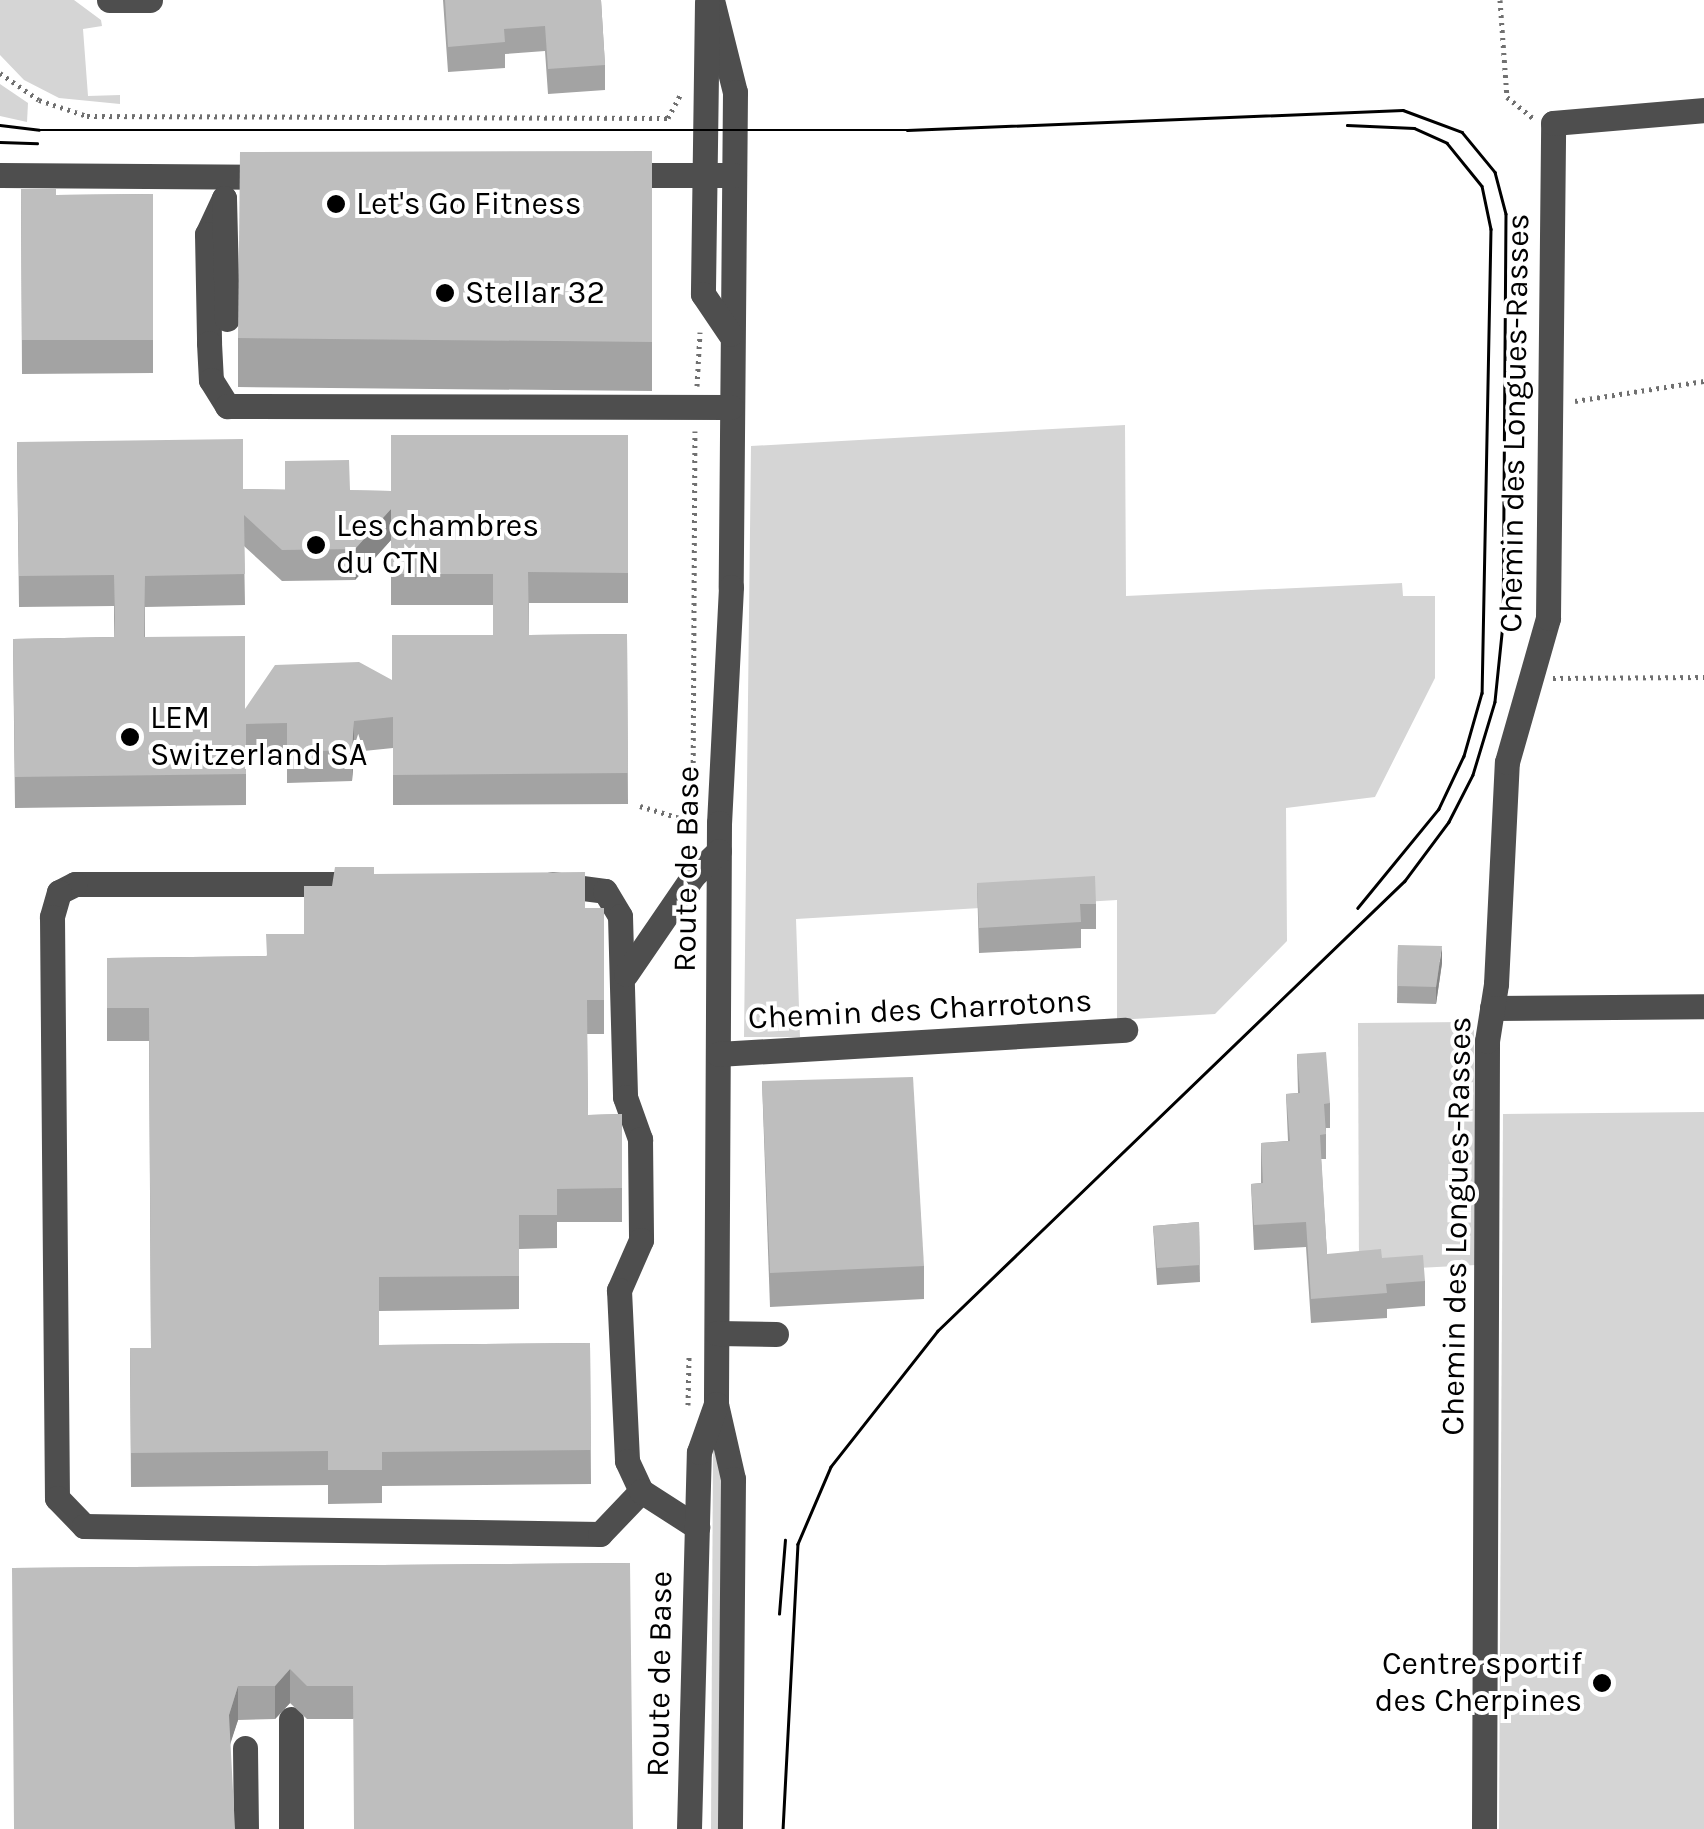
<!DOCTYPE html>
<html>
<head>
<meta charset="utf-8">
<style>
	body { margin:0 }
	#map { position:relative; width:1704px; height:1829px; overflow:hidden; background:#fff; font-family:Karla,sans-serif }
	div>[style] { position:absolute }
	.green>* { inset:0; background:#d5d5d5 }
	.path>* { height:5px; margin-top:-2.5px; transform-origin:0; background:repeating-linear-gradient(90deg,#707070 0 2.5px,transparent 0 7.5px) }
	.minor>* { height:25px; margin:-12.5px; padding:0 12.5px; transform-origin:12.5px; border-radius:12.5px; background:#4e4e4e }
	.tram>* { height:2.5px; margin:-1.25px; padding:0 1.25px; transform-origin:1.25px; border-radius:1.25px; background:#000 }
	.wall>* { inset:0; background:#a3a3a3 }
	.shaded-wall>* { inset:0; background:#858585 }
	.building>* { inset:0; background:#bebebe }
	.dots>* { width:28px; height:28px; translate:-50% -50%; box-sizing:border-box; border:5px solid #fff; border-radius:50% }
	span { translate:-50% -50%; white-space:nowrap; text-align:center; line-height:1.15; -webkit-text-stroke:8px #fff; paint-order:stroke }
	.poi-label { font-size:32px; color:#000 }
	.left { translate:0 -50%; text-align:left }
	.right { translate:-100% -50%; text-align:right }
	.street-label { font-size:32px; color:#000 }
</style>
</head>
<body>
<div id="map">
	<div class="green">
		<div style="clip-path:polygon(0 0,74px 0,101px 20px,102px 26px,83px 29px,88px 96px,120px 95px,120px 104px,59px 98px,24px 80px,0 55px)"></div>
		<div style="clip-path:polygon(0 84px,28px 103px,27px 122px,0 116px)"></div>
		<div style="clip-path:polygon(1125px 425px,1126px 596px,1402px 583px,1403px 596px,1435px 596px,1435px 678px,1375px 797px,1286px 808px,1287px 941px,1215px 1014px,1117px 1020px,1117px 900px,796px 919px,800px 1037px,744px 1037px,751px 446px)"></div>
		<div style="clip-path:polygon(1465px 1022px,1474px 1030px,1476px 1265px,1359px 1271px,1358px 1023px)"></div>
		<div style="clip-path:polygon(1704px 1112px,1704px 1829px,1499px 1829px,1503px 1114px)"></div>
		<div style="clip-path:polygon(713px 1445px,725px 1470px,720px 1829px,711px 1829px)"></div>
	</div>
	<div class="path">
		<div style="left:1500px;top:0;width:97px;rotate:85.9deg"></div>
		<div style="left:1507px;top:97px;width:33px;rotate:39deg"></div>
		<div style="left:0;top:73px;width:47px;rotate:34.7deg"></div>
		<div style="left:39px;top:100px;width:51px;rotate:18.4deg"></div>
		<div style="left:87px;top:116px;width:581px;rotate:0.2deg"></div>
		<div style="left:668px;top:118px;width:27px;rotate:-62deg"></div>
		<div style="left:697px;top:386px;width:54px;rotate:-86.8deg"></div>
		<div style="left:1575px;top:401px;width:131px;rotate:-8.8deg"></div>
		<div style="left:1553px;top:678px;width:151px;rotate:-0.4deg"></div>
		<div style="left:693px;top:800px;width:369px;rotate:-89.7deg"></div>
		<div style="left:640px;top:806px;width:48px;rotate:16.9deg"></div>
		<div style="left:688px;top:1405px;width:49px;rotate:-88.8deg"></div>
	</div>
	<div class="minor">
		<div style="left:109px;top:0;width:41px"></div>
		<div style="left:712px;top:0;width:95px;rotate:76deg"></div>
		<div style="left:735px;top:92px;width:495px;rotate:90.5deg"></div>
		<div style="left:731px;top:587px;width:236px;rotate:92.9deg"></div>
		<div style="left:719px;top:823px;width:581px;rotate:90.3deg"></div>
		<div style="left:716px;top:1404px;width:77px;rotate:77.2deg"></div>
		<div style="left:733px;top:1479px;width:350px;rotate:90.5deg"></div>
		<div style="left:707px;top:2px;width:292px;rotate:90.8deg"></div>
		<div style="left:703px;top:294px;width:48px;rotate:56deg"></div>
		<div style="left:0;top:175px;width:275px;rotate:0.4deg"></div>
		<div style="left:620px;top:175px;width:114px"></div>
		<div style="left:224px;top:198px;width:40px;rotate:115deg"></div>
		<div style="left:207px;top:234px;width:109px;rotate:88.9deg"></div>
		<div style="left:209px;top:343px;width:37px;rotate:87deg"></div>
		<div style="left:211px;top:380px;width:31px;rotate:58deg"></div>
		<div style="left:227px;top:406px;width:504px;rotate:0.11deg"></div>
		<div style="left:224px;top:198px;width:121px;rotate:88.6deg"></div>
		<div style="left:362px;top:884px;width:287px;rotate:180deg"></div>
		<div style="left:75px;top:884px;width:18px;rotate:153deg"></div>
		<div style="left:59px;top:892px;width:26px;rotate:106deg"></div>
		<div style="left:52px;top:917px;width:581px;rotate:89.51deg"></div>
		<div style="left:57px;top:1498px;width:39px;rotate:46deg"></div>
		<div style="left:84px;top:1526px;width:516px;rotate:0.89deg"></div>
		<div style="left:600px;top:1534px;width:59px;rotate:-46.4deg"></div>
		<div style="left:552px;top:884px;width:53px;rotate:7.5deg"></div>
		<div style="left:605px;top:891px;width:29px;rotate:59deg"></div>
		<div style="left:620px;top:916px;width:181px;rotate:88.4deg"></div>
		<div style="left:625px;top:1097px;width:45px;rotate:70.3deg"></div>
		<div style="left:640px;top:1139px;width:101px;rotate:89.4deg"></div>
		<div style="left:641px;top:1240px;width:55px;rotate:113.7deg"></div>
		<div style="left:619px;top:1290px;width:171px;rotate:87.3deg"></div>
		<div style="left:627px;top:1461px;width:33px;rotate:65deg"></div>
		<div style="left:641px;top:1491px;width:67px;rotate:32.7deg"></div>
		<div style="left:626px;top:974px;width:119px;rotate:-55.6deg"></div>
		<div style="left:693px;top:876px;width:36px;rotate:-44deg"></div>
		<div style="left:1492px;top:1008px;width:212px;rotate:-0.5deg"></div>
		<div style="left:718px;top:1054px;width:408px;rotate:-3.4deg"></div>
		<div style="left:717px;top:1333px;width:59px;rotate:1deg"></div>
		<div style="left:245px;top:1748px;width:81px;rotate:89.3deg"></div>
		<div style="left:291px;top:1829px;width:110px;rotate:-90deg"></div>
		<div style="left:689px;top:1829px;width:377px;rotate:-88.5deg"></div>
		<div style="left:699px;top:1452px;width:51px;rotate:-70.5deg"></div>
		<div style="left:1484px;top:1829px;width:788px;rotate:-89.78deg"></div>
		<div style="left:1487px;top:1041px;width:58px;rotate:-81deg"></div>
		<div style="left:1496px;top:984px;width:222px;rotate:-87.2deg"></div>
		<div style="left:1507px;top:762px;width:150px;rotate:-74.1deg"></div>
		<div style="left:1548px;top:618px;width:495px;rotate:-89.4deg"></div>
		<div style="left:1553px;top:123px;width:152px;rotate:-4.9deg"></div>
	</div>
	<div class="tram">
		<div style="left:0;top:125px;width:39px;rotate:7deg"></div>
		<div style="left:39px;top:130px;width:868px"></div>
		<div style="left:907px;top:130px;width:496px;rotate:-2.3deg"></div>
		<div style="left:1403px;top:110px;width:63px;rotate:20.4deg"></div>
		<div style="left:1462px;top:132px;width:52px;rotate:50.5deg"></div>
		<div style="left:1495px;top:172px;width:43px;rotate:75.3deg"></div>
		<div style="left:1506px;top:214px;width:410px;rotate:90.4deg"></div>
		<div style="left:1503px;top:624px;width:78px;rotate:95.9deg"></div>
		<div style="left:1495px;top:702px;width:76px;rotate:106.8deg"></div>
		<div style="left:1473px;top:775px;width:53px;rotate:117.1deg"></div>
		<div style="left:1449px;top:822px;width:74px;rotate:126.7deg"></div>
		<div style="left:1405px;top:881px;width:649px;rotate:136.06deg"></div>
		<div style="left:938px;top:1331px;width:173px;rotate:128.2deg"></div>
		<div style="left:831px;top:1467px;width:84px;rotate:113.2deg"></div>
		<div style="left:798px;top:1544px;width:285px;rotate:93deg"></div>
		<div style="left:1347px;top:125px;width:67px;rotate:2.6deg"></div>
		<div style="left:1414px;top:128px;width:36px;rotate:24deg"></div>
		<div style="left:1447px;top:143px;width:55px;rotate:50.9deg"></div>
		<div style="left:1482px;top:186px;width:44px;rotate:78.2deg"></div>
		<div style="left:1491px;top:229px;width:464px;rotate:91.1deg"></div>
		<div style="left:1482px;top:693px;width:66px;rotate:105.9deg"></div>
		<div style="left:1464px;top:756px;width:59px;rotate:115.3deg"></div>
		<div style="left:1439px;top:809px;width:128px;rotate:129.3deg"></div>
		<div style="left:0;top:142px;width:37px;rotate:2deg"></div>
		<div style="left:779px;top:1614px;width:74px;rotate:-85.4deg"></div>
	</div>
	<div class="wall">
		<div style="clip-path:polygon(443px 0,601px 0,605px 65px,605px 90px,548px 94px,545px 51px,505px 54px,505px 68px,448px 72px)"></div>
		<div style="clip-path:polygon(652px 151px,652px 391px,238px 387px,238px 338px)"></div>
		<div style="clip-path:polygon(21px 189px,56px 195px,153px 194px,153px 373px,22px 374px)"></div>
		<div style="clip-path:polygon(evenodd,628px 435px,628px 603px,529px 603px,529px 635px,627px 634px,628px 804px,393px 805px,393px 748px,354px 752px,352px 781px,287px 783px,287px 754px,246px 755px,246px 805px,15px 808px,13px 639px,114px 637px,114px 606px,19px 607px,17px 442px,243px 489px,391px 491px,628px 435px,391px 540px,391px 605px,493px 605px,493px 635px,392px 680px,245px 709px,145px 637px,145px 607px,245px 605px,244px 546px,282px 581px,355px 580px,391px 540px)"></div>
		<div style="clip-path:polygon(374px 874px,585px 908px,604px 908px,604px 1034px,587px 1034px,588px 1115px,622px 1114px,622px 1222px,557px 1222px,557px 1248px,519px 1249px,519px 1309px,379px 1311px,379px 1345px,590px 1343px,591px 1484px,382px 1486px,382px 1503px,328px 1504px,328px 1485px,131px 1487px,130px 1348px,151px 1348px,149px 1041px,107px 1041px,107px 958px,266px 956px,304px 934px,332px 886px)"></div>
		<div style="clip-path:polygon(977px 883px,1096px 904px,1096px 929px,1081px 929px,1081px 948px,979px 953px)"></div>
		<div style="clip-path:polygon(1398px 945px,1442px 963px,1436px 1004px,1397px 1003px)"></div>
		<div style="clip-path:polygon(1297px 1054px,1330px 1103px,1330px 1128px,1326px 1128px,1326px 1159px,1321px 1159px,1327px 1254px,1382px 1258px,1425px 1281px,1425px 1306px,1387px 1309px,1387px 1318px,1311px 1323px,1306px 1247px,1254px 1250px,1251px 1184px,1261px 1183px,1261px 1143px,1288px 1141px,1286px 1094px,1298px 1093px)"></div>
		<div style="clip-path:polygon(762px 1081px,924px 1266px,924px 1299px,770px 1307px)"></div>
		<div style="clip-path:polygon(1199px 1222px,1200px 1282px,1157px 1285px,1153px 1226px)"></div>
		<div style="clip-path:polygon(630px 1563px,353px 1719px,307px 1719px,290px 1703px,275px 1719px,238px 1720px,230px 1743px,12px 1568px)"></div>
	</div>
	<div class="shaded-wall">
		<div style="clip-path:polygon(391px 509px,391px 540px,355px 580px,355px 549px)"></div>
		<div style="clip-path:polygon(354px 721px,354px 752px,352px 781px,352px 750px)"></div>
		<div style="clip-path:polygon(1442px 946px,1442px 963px,1436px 1004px,1436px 987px)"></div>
		<div style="clip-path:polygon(290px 1669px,290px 1703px,275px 1719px,275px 1686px)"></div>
		<div style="clip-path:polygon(238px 1686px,238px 1720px,229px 1748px,229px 1715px)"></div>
	</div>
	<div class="building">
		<div style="clip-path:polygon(445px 0,601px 0,605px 65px,548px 69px,545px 26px,504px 29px,505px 42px,448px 47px)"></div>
		<div style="clip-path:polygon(652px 151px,652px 342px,238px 338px,240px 152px)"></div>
		<div style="clip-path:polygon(21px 189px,56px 189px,56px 195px,153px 194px,153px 340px,22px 340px)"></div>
		<div style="clip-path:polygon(evenodd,391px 435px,628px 435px,628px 573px,528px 572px,529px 635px,627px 634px,628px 773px,393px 775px,393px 717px,354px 721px,352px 750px,287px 752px,287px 723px,246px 724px,246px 774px,15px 777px,13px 639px,114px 637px,115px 618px,114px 575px,19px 576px,17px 442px,243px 439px,243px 489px,285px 490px,285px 461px,349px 460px,350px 490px,391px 491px,391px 435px,391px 509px,391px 574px,493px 574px,493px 635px,392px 635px,392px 680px,359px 662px,275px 665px,245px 709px,245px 636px,144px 637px,145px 576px,245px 574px,244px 515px,282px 550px,355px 549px,391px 509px)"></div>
		<div style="clip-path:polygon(335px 867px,374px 867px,374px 874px,585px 872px,585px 908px,604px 908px,604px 1000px,587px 1000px,588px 1115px,622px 1114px,622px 1188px,557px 1189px,557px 1215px,519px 1215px,519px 1276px,379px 1277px,379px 1345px,590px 1343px,591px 1450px,382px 1452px,382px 1470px,328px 1470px,328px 1451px,131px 1453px,130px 1348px,151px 1348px,149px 1008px,107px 1008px,107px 958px,267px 956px,266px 934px,304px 934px,304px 886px,332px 886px)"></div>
		<div style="clip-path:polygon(1095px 876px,1096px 904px,1080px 904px,1081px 922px,979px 928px,977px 883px)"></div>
		<div style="clip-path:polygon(1398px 945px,1442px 946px,1436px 987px,1397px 986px)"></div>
		<div style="clip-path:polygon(1326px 1052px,1330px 1103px,1324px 1104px,1326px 1134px,1320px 1135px,1327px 1254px,1381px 1249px,1382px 1258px,1423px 1255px,1425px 1281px,1386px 1284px,1387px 1293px,1311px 1299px,1306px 1222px,1254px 1225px,1251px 1184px,1263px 1183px,1261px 1143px,1290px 1141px,1286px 1094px,1300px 1093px,1297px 1054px)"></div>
		<div style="clip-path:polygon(913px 1077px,924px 1266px,770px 1273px,762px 1081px)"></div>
		<div style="clip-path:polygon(1199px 1222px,1200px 1265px,1157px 1268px,1153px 1226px)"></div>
		<div style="clip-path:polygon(630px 1563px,633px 1829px,354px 1829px,353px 1686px,307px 1686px,290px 1669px,275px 1686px,238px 1686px,229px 1715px,235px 1829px,14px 1829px,12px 1568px)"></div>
	</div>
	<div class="dots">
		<div style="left:336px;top:204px;background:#000"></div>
		<div style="left:445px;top:293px;background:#000"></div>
		<div style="left:316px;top:545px;background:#000"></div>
		<div style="left:130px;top:737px;background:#000"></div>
		<div style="left:1602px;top:1683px;background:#000"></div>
	</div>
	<div class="poi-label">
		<span class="left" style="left:356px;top:204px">Let's Go Fitness</span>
		<span class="left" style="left:465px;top:293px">Stellar 32</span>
		<span class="left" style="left:336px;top:545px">Les chambres<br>du CTN</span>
		<span class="left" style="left:150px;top:737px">LEM<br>Switzerland SA</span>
		<span class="right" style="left:1582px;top:1683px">Centre sportif<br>des Cherpines</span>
	</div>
	<div class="street-label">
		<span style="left:1515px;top:423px;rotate:-89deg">Chemin des Longues-Rasses</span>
		<span style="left:687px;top:869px;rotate:-89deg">Route de Base</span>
		<span style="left:920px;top:1010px;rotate:-3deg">Chemin des Charrotons</span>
		<span style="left:1457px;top:1226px;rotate:-89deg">Chemin des Longues-Rasses</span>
		<span style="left:660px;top:1674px;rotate:-89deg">Route de Base</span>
	</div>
</div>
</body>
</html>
